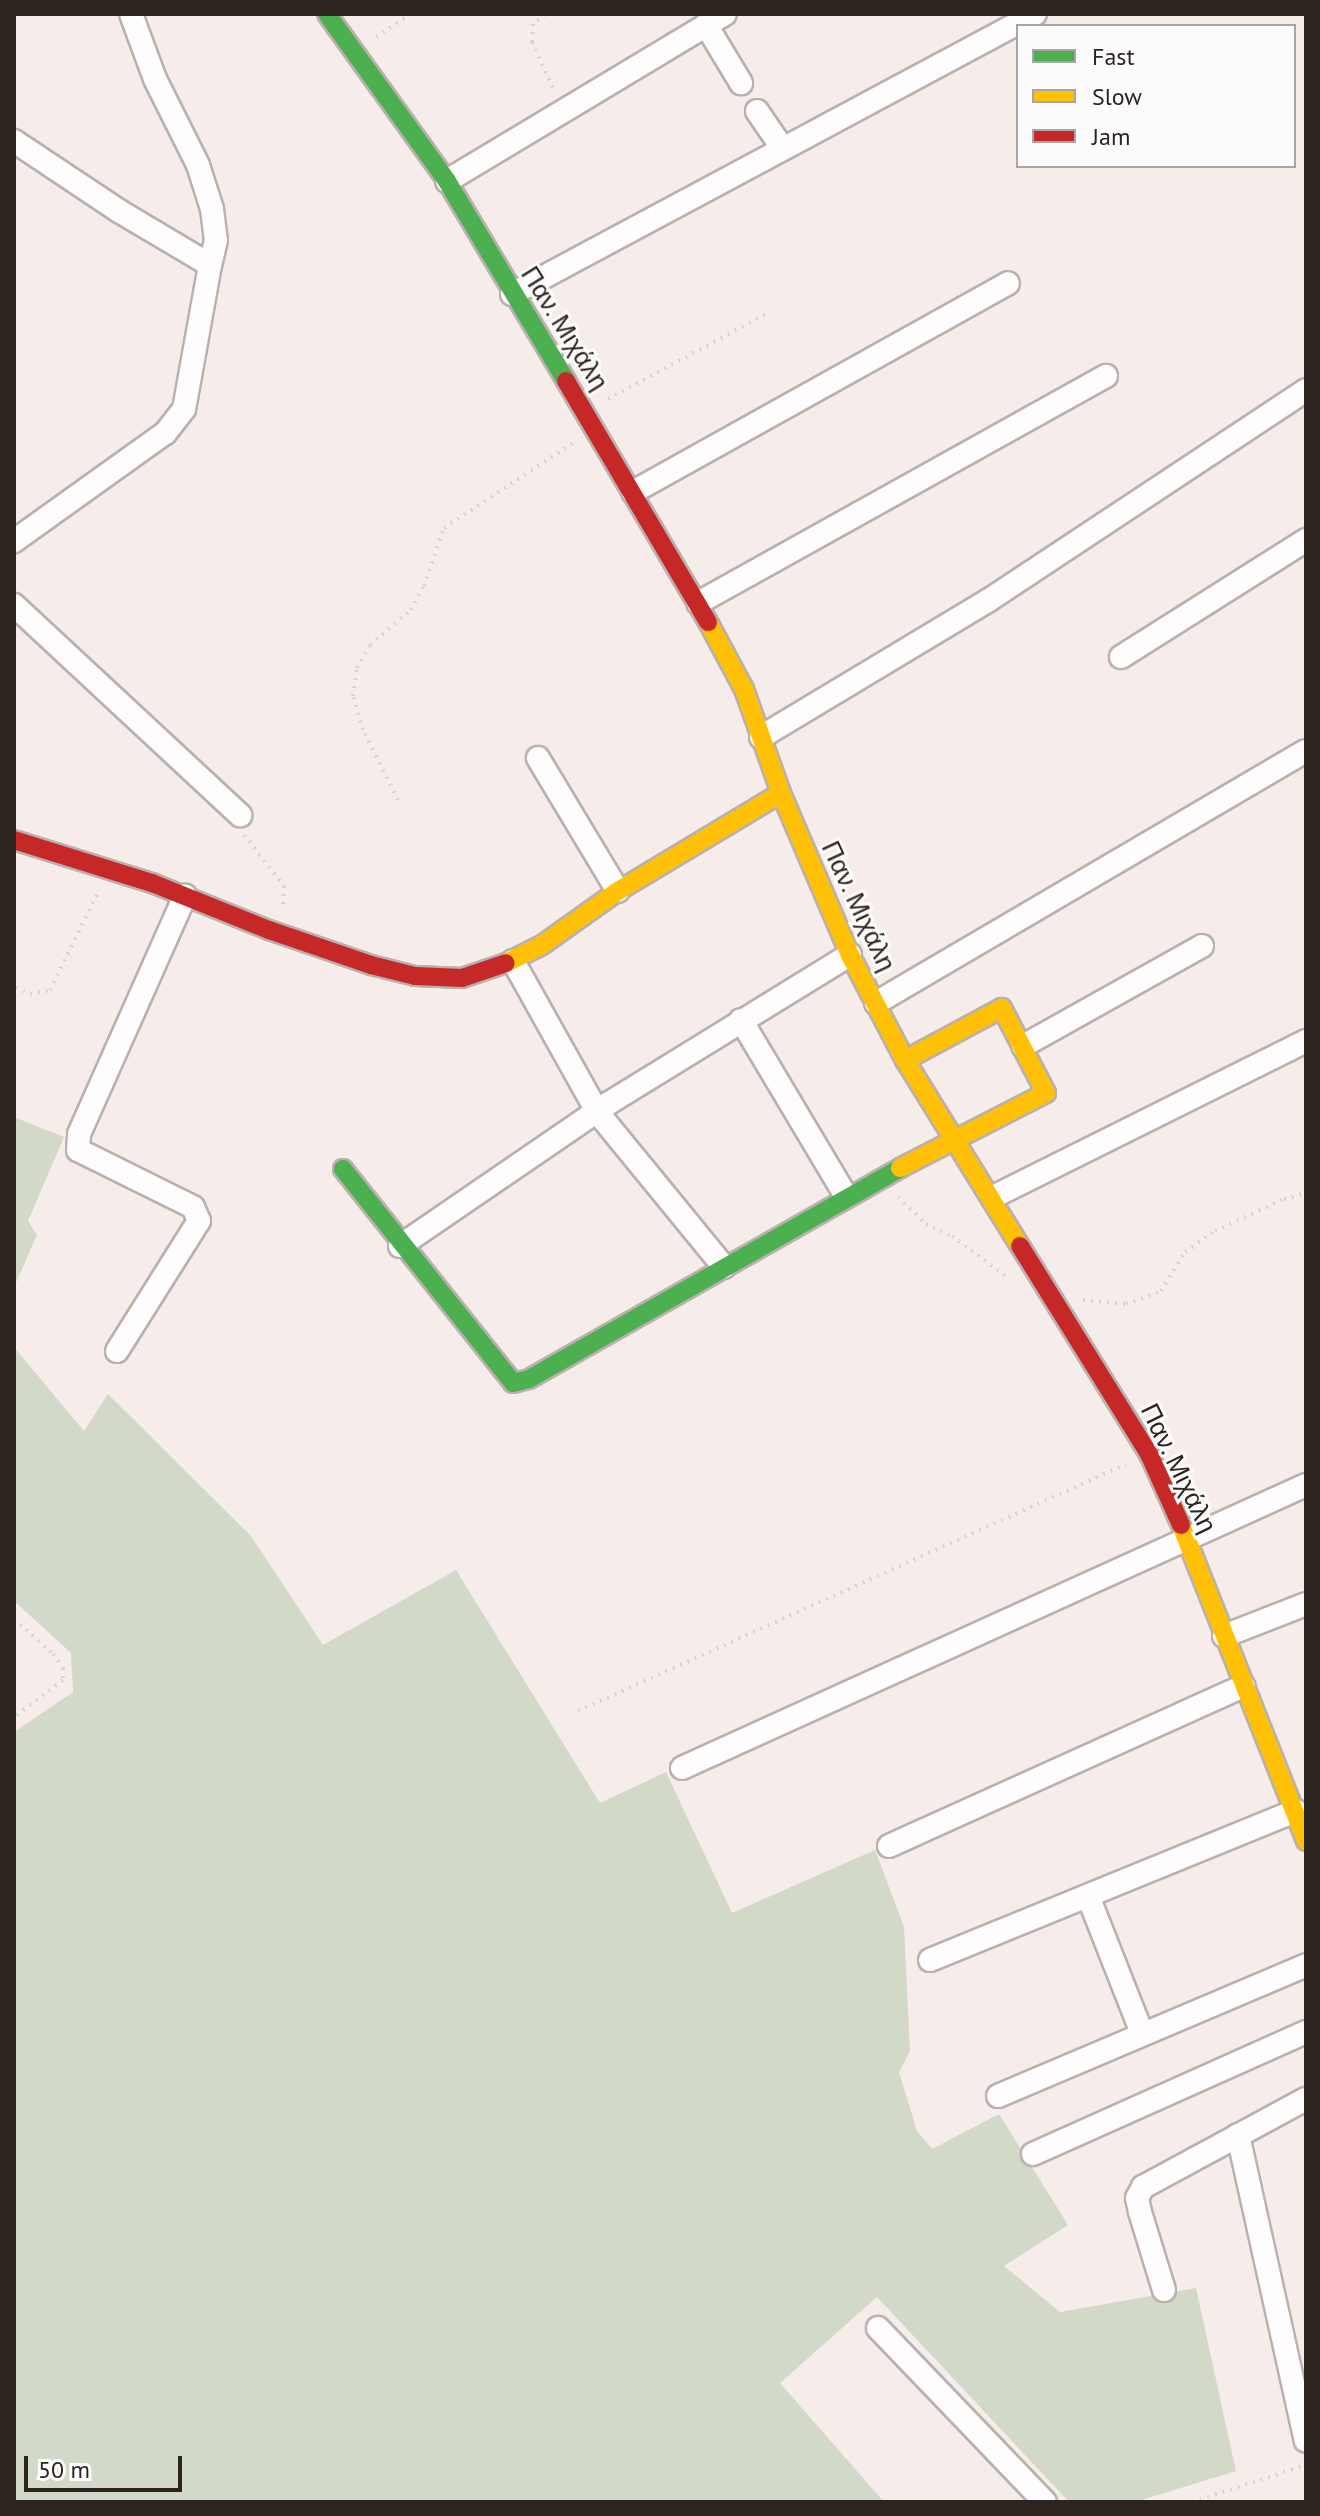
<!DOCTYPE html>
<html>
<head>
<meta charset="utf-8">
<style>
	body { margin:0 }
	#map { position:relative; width:1320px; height:2516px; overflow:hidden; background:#f6edea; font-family:"PT Sans",sans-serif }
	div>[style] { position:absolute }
	.green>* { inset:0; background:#d3d9c9 }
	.path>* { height:4px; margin-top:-2px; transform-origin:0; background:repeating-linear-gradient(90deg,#d7d4d4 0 2px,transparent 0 8px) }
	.roads { filter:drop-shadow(2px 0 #bab1ae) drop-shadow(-2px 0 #bab1ae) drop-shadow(0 2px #bab1ae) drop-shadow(0 -2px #bab1ae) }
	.street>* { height:22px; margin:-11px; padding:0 11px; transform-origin:11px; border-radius:11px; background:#fefcfc }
	.fast>* { height:18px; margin:-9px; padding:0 9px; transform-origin:9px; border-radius:9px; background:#4caf50 }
	.slow>* { height:18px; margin:-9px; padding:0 9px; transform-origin:9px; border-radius:9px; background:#ffc107 }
	.jam>* { height:18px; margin:-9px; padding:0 9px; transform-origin:9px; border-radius:9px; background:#c62828 }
	span { translate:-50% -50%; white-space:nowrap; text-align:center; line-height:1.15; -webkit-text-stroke:6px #fcfcfc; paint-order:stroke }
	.street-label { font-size:26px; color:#2d231f }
	.frame { position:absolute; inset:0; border:16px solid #2d231f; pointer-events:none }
	.legend { position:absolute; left:1016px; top:24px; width:280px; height:144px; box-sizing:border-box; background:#fcfcfc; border:2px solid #a9a5a4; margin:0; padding:10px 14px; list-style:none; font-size:24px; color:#2d231f }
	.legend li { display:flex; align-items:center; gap:16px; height:40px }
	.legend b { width:40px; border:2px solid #a9a5a4 }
	.scale { position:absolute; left:24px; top:2456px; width:158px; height:36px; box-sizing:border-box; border:4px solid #2d231f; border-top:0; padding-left:10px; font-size:24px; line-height:28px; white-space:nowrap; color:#2d231f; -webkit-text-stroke:6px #fcfcfc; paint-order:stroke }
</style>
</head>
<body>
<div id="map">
	<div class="green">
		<div style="clip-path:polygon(14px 1117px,64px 1137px,28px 1221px,37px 1235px,14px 1287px)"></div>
		<div style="clip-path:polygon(14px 1347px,84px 1431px,108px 1394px,251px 1536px,323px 1645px,456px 1570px,600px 1803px,666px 1772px,732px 1913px,875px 1850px,904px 1927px,910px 2051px,899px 2072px,917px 2131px,932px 2149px,999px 2114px,1068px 2225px,1004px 2266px,1060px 2312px,1196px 2288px,1236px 2471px,1135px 2502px,1069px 2502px,877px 2297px,780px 2383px,884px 2502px,14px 2502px,14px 1732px,73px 1692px,71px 1653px,14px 1601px)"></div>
	</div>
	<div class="path">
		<div style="left:545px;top:14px;width:16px;rotate:140deg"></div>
		<div style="left:533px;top:24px;width:18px;rotate:93deg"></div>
		<div style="left:532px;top:42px;width:56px;rotate:65.7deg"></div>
		<div style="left:376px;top:37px;width:42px;rotate:-33.3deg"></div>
		<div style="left:608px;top:399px;width:182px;rotate:-28.3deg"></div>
		<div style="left:398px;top:800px;width:78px;rotate:-116.6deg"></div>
		<div style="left:363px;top:730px;width:35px;rotate:-106deg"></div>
		<div style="left:353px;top:696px;width:28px;rotate:-82deg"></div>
		<div style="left:357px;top:668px;width:26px;rotate:-61deg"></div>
		<div style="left:370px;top:645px;width:54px;rotate:-40.5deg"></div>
		<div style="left:411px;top:610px;width:27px;rotate:-62deg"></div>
		<div style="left:424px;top:586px;width:61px;rotate:-71deg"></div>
		<div style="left:444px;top:528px;width:154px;rotate:-33.4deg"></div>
		<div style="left:244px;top:835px;width:65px;rotate:51.9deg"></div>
		<div style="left:284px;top:886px;width:22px;rotate:93deg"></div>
		<div style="left:16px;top:987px;width:16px;rotate:27deg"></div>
		<div style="left:30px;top:994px;width:20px;rotate:-11deg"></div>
		<div style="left:50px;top:990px;width:109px;rotate:-63.9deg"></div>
		<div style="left:898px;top:1197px;width:39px;rotate:44deg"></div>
		<div style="left:926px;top:1224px;width:29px;rotate:25deg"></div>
		<div style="left:952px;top:1236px;width:67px;rotate:36.5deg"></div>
		<div style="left:1083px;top:1300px;width:43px;rotate:5.3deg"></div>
		<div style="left:1126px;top:1304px;width:37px;rotate:-20deg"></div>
		<div style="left:1161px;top:1291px;width:46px;rotate:-58.4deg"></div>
		<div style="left:1185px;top:1252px;width:37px;rotate:-35deg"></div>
		<div style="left:1215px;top:1231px;width:76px;rotate:-24.9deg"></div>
		<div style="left:1284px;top:1199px;width:23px;rotate:-15deg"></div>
		<div style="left:14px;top:1619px;width:52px;rotate:41.9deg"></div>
		<div style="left:53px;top:1654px;width:17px;rotate:54deg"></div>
		<div style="left:63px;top:1668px;width:12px;rotate:90deg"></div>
		<div style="left:63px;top:1680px;width:61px;rotate:142.9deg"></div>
		<div style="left:578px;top:1711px;width:601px;rotate:-24.26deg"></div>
		<div style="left:1192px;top:2502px;width:120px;rotate:-18deg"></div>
	</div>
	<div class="roads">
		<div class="street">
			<div style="left:131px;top:14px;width:69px;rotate:69.7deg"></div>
			<div style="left:155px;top:79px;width:96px;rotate:63.4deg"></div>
			<div style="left:198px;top:165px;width:46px;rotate:72.3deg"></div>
			<div style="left:212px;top:209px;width:31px;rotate:83deg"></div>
			<div style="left:216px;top:240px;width:26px;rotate:103deg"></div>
			<div style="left:706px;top:25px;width:68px;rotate:58.9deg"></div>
			<div style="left:757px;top:111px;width:46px;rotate:55.6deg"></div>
			<div style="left:14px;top:141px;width:126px;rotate:33.7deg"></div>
			<div style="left:119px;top:211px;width:106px;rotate:30.7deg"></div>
			<div style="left:210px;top:265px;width:146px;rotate:100.2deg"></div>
			<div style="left:184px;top:409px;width:31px;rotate:128deg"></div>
			<div style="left:165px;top:433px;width:186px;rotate:144.4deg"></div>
			<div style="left:447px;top:181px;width:324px;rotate:-31deg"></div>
			<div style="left:512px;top:294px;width:593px;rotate:-28.16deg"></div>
			<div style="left:633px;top:492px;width:429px;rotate:-29.1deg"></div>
			<div style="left:698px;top:603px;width:467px;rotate:-29.1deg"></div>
			<div style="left:14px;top:605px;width:309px;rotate:42.9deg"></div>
			<div style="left:1121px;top:657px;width:219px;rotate:-32.3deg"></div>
			<div style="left:761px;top:737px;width:266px;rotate:-31deg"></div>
			<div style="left:989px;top:600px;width:380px;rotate:-33.5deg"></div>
			<div style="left:538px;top:758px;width:155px;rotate:59deg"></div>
			<div style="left:513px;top:961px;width:174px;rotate:60.8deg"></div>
			<div style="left:598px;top:1113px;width:199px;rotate:50.7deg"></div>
			<div style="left:876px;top:1003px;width:498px;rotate:-30.4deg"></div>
			<div style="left:741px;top:1020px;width:205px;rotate:59.2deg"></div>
			<div style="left:1023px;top:1046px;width:205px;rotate:-29.2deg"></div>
			<div style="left:993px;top:1197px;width:350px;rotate:-26.5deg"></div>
			<div style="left:400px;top:1246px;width:253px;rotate:-34.4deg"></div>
			<div style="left:609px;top:1103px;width:283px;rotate:-31.6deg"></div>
			<div style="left:117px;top:1351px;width:154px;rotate:-57.8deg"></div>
			<div style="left:199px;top:1221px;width:15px;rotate:-113deg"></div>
			<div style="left:193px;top:1207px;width:128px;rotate:-153.6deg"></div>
			<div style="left:78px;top:1150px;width:16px;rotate:-86deg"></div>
			<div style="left:79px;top:1134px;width:261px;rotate:-66deg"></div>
			<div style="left:1224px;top:1636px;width:88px;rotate:-21.3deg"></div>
			<div style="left:682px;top:1768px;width:685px;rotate:-24.4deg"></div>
			<div style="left:889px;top:1846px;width:389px;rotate:-24.3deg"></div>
			<div style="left:1088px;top:1896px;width:147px;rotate:68.5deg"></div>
			<div style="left:930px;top:1960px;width:395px;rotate:-22.2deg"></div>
			<div style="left:998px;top:2096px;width:335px;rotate:-23deg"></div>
			<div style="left:1238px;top:2135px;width:313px;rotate:77.5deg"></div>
			<div style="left:1033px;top:2154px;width:299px;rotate:-24.1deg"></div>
			<div style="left:1164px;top:2290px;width:82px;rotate:-107.1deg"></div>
			<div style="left:1140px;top:2212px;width:14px;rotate:-102deg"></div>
			<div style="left:1137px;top:2198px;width:13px;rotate:-61deg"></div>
			<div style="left:1143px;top:2187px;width:185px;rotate:-28.4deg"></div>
			<div style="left:878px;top:2328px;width:241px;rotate:46.2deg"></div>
		</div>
		<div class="fast">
			<div style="left:327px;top:14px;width:206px;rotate:54.3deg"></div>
			<div style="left:447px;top:181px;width:233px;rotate:59.2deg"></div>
			<div style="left:343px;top:1169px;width:273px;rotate:51.5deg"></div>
			<div style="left:513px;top:1383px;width:16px;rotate:-14deg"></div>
			<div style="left:529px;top:1379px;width:427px;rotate:-29.6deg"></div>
		</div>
		<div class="slow">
			<div style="left:708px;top:622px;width:76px;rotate:61.8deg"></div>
			<div style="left:744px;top:689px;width:110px;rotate:70.4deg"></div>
			<div style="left:781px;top:793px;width:176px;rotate:66.9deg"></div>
			<div style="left:850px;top:955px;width:119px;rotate:62.4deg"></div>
			<div style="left:905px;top:1060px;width:219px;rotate:58.3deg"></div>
			<div style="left:506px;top:963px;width:40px;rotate:-26.6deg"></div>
			<div style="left:542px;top:945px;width:93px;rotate:-35.4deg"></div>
			<div style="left:618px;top:891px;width:190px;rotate:-31deg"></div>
			<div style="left:900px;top:1168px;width:164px;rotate:-27.2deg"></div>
			<div style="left:1046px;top:1093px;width:96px;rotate:-117.4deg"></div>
			<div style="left:1002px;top:1008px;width:110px;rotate:151.8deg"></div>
			<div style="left:1181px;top:1525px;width:340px;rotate:68.4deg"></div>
		</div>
		<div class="jam">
			<div style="left:566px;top:381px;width:280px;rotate:59.5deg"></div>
			<div style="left:14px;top:840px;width:145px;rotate:17.3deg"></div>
			<div style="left:152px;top:883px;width:126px;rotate:21.9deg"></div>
			<div style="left:269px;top:930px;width:108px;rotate:18.9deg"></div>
			<div style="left:371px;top:965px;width:45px;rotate:14deg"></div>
			<div style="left:415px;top:976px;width:47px;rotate:2.4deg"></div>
			<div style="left:462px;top:978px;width:46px;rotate:-18.8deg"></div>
			<div style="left:1020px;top:1246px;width:245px;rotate:58.2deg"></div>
			<div style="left:1149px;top:1454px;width:78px;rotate:65.7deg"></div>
		</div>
	</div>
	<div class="street-label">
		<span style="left:565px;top:328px;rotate:58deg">Παν. Μιχάλη</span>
		<span style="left:859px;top:906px;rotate:65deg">Παν. Μιχάλη</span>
		<span style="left:1179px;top:1468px;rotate:64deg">Παν. Μιχάλη</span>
	</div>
	<div class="frame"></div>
	<ul class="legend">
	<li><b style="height:10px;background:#4caf50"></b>Fast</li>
	<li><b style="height:10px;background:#ffc107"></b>Slow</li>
	<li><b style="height:10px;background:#c62828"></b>Jam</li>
	</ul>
	<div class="scale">50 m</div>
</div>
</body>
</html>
